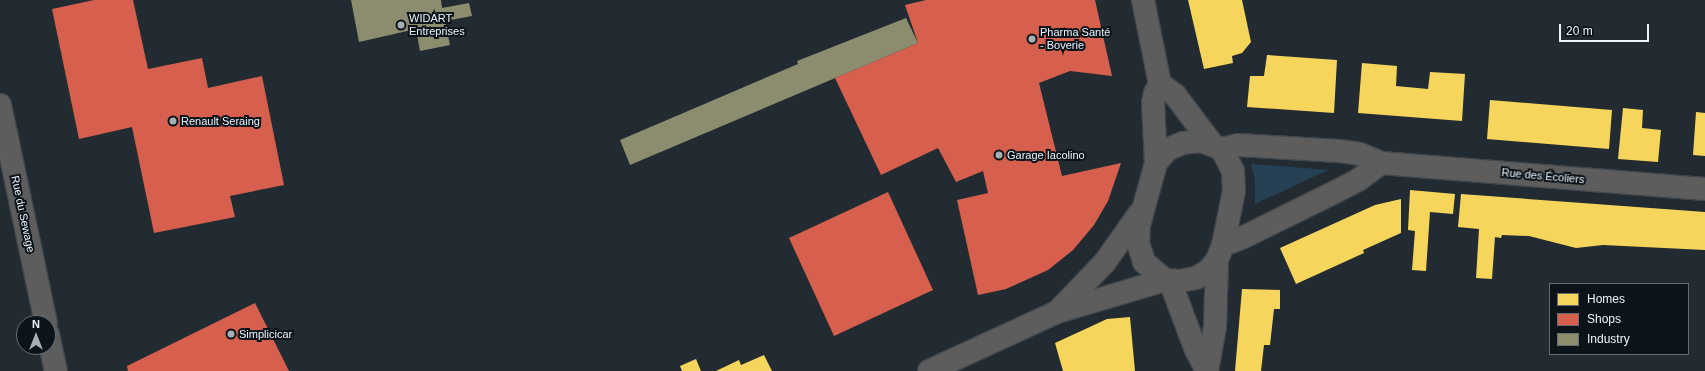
<!DOCTYPE html>
<html>
<head>
<meta charset="utf-8">
<style>
	body { margin:0 }
	#map { position:relative; width:1705px; height:371px; overflow:hidden; background:#232b32; font-family:Helvetica,sans-serif }
	div>[style] { position:absolute }
	.green>* { inset:0; background:#264153 }
	.homes>* { inset:0; background:#f6d55c }
	.shops>* { inset:0; background:#d6604d }
	.industry>* { inset:0; background:#8c8c6e }
	.roads { filter:drop-shadow(1px 0 #41474d) drop-shadow(-1px 0 #41474d) drop-shadow(0 1px #41474d) drop-shadow(0 -1px #41474d) }
	.minor>* { height:22px; margin:-11px; padding:0 11px; transform-origin:11px; border-radius:11px; background:#5c5d5c }
	.tertiary>* { height:22px; margin:-11px; padding:0 11px; transform-origin:11px; border-radius:11px; background:#5c5d5c }
	.dots>* { width:11px; height:11px; translate:-50% -50%; box-sizing:border-box; border:2px solid #0d1419; border-radius:50% }
	span { translate:-50% -50%; white-space:nowrap; text-align:center; line-height:1.15; -webkit-text-stroke:4px #0d1419; paint-order:stroke }
	.poi-label { font-size:11px; color:#ecf5fd }
	.left { translate:0 -50%; text-align:left }
	.street-label { font-size:11px; color:#ecf5fd }
	.legend { position:absolute; left:1549px; top:283px; width:140px; height:72px; box-sizing:border-box; background:#0d1419; border:1px solid #666e74; margin:0; padding:5px 7px; list-style:none; font-size:12px; color:#ecf5fd }
	.legend li { display:flex; align-items:center; gap:8px; height:20px }
	.legend b { width:20px; border:1px solid #666e74 }
	.north { position:absolute; left:16px; top:315px; width:40px; height:40px; box-sizing:border-box; background:#0d1419; border:1px solid #666e74; border-radius:50%; rotate:0deg; font-size:11px; font-weight:700; line-height:16px; text-align:center; color:#ecf5fd }
	.north::after { content:''; display:block; margin:auto; width:14px; height:18px; background:#a6aeb6; clip-path:polygon(50% 0,100% 100%,50% 72%,0 100%) }
	.scale { position:absolute; left:1559px; top:24px; width:90px; height:18px; box-sizing:border-box; border:2px solid #ecf5fd; border-top:0; padding-left:5px; font-size:12px; line-height:14px; white-space:nowrap; color:#ecf5fd; -webkit-text-stroke:3px #0d1419; paint-order:stroke }
</style>
</head>
<body>
<div id="map">
	<div class="green">
		<div style="clip-path:polygon(1251px 164px,1281px 166px,1328px 170px,1255px 204px,1255px 180px)"></div>
	</div>
	<div class="homes">
		<div style="clip-path:polygon(1188px 0,1242px 0,1251px 42px,1242px 53px,1232px 56px,1233px 63px,1204px 69px)"></div>
		<div style="clip-path:polygon(1267px 55px,1337px 60px,1334px 113px,1247px 107px,1250px 76px,1264px 76px)"></div>
		<div style="clip-path:polygon(1362px 63px,1397px 66px,1396px 86px,1428px 89px,1430px 72px,1465px 74px,1462px 121px,1358px 113px)"></div>
		<div style="clip-path:polygon(1490px 100px,1612px 110px,1609px 149px,1487px 139px)"></div>
		<div style="clip-path:polygon(1623px 108px,1643px 110px,1642px 128px,1661px 130px,1658px 162px,1618px 159px)"></div>
		<div style="clip-path:polygon(1696px 112px,1705px 113px,1705px 156px,1693px 155px)"></div>
		<div style="clip-path:polygon(1410px 190px,1455px 194px,1453px 214px,1430px 212px,1426px 271px,1412px 270px,1415px 231px,1408px 230px)"></div>
		<div style="clip-path:polygon(1461px 194px,1705px 212px,1705px 250px,1603px 245px,1576px 248px,1529px 236px,1502px 235px,1501px 238px,1495px 237px,1492px 279px,1476px 278px,1479px 229px,1458px 227px)"></div>
		<div style="clip-path:polygon(1401px 199px,1401px 233px,1363px 250px,1364px 253px,1296px 284px,1280px 248px,1375px 205px)"></div>
		<div style="clip-path:polygon(1242px 289px,1280px 290px,1280px 309px,1274px 309px,1270px 345px,1264px 345px,1261px 371px,1235px 371px)"></div>
		<div style="clip-path:polygon(1130px 317px,1135px 371px,1063px 371px,1055px 343px,1107px 319px)"></div>
		<div style="clip-path:polygon(764px 355px,772px 371px,716px 371px,739px 360px,741px 365px)"></div>
		<div style="clip-path:polygon(696px 359px,701px 371px,682px 371px,680px 366px)"></div>
	</div>
	<div class="shops">
		<div style="clip-path:polygon(94px 0,133px 0,148px 69px,202px 58px,208px 88px,262px 76px,284px 185px,230px 196px,235px 217px,154px 233px,132px 127px,79px 139px,52px 9px)"></div>
		<div style="clip-path:polygon(926px 0,1095px 0,1112px 76px,1070px 71px,1039px 83px,1062px 176px,1121px 163px,1108px 201px,1094px 225px,1073px 250px,1048px 270px,1006px 289px,978px 295px,957px 200px,988px 193px,983px 171px,956px 182px,938px 148px,881px 175px,835px 78px,918px 43px,905px 5px)"></div>
		<div style="clip-path:polygon(888px 192px,933px 290px,834px 336px,789px 238px)"></div>
		<div style="clip-path:polygon(255px 303px,289px 371px,128px 371px,127px 366px)"></div>
	</div>
	<div class="industry">
		<div style="clip-path:polygon(351px 0,441px 0,442px 8px,469px 3px,472px 16px,445px 21px,450px 45px,420px 51px,416px 29px,359px 42px)"></div>
		<div style="clip-path:polygon(906px 18px,918px 43px,630px 165px,620px 140px,798px 64px,797px 61px)"></div>
	</div>
	<div class="roads">
		<div class="minor">
			<div style="left:0;top:105px;width:223px;rotate:78.1deg"></div>
			<div style="left:48px;top:334px;width:38px;rotate:78deg"></div>
		</div>
		<div class="tertiary">
			<div style="left:1143px;top:0;width:86px;rotate:78.6deg"></div>
			<div style="left:1160px;top:84px;width:10px;rotate:119deg"></div>
			<div style="left:1155px;top:93px;width:10px;rotate:101deg"></div>
			<div style="left:1153px;top:103px;width:60px;rotate:87.1deg"></div>
			<div style="left:1156px;top:163px;width:64px;rotate:105.3deg"></div>
			<div style="left:1139px;top:225px;width:18px;rotate:93deg"></div>
			<div style="left:1138px;top:243px;width:20px;rotate:72deg"></div>
			<div style="left:1144px;top:262px;width:28px;rotate:41deg"></div>
			<div style="left:1165px;top:280px;width:15px;rotate:4deg"></div>
			<div style="left:1180px;top:281px;width:16px;rotate:-11deg"></div>
			<div style="left:1196px;top:278px;width:15px;rotate:-32deg"></div>
			<div style="left:1209px;top:270px;width:13px;rotate:-51deg"></div>
			<div style="left:1217px;top:260px;width:16px;rotate:-68deg"></div>
			<div style="left:1223px;top:245px;width:55px;rotate:-78.5deg"></div>
			<div style="left:1234px;top:191px;width:20px;rotate:-93deg"></div>
			<div style="left:1233px;top:171px;width:25px;rotate:-117deg"></div>
			<div style="left:1222px;top:149px;width:22px;rotate:-159deg"></div>
			<div style="left:1201px;top:141px;width:18px;rotate:174deg"></div>
			<div style="left:1183px;top:143px;width:16px;rotate:158deg"></div>
			<div style="left:1168px;top:149px;width:18px;rotate:131deg"></div>
			<div style="left:1160px;top:84px;width:19px;rotate:36deg"></div>
			<div style="left:1175px;top:95px;width:61px;rotate:52.9deg"></div>
			<div style="left:1222px;top:149px;width:16px;rotate:-14deg"></div>
			<div style="left:1238px;top:145px;width:101px;rotate:3.4deg"></div>
			<div style="left:1339px;top:151px;width:21px;rotate:8deg"></div>
			<div style="left:1360px;top:154px;width:23px;rotate:23deg"></div>
			<div style="left:1381px;top:163px;width:325px;rotate:4.6deg"></div>
			<div style="left:1223px;top:245px;width:22px;rotate:-21deg"></div>
			<div style="left:1244px;top:237px;width:95px;rotate:-26.3deg"></div>
			<div style="left:1329px;top:195px;width:33px;rotate:-27deg"></div>
			<div style="left:1358px;top:180px;width:29px;rotate:-36deg"></div>
			<div style="left:1170px;top:281px;width:74px;rotate:69.4deg"></div>
			<div style="left:1196px;top:350px;width:24px;rotate:62deg"></div>
			<div style="left:1059px;top:310px;width:66px;rotate:-46.2deg"></div>
			<div style="left:1105px;top:262px;width:59px;rotate:-54.7deg"></div>
			<div style="left:929px;top:371px;width:141px;rotate:-24.7deg"></div>
			<div style="left:1057px;top:312px;width:113px;rotate:-16.5deg"></div>
			<div style="left:1207px;top:371px;width:45px;rotate:-79.7deg"></div>
			<div style="left:1215px;top:327px;width:67px;rotate:-88.3deg"></div>
		</div>
	</div>
	<div class="dots">
		<div style="left:401px;top:25px;background:#a6aeb6"></div>
		<div style="left:1032px;top:39px;background:#a6aeb6"></div>
		<div style="left:173px;top:121px;background:#a6aeb6"></div>
		<div style="left:999px;top:155px;background:#a6aeb6"></div>
		<div style="left:231px;top:334px;background:#a6aeb6"></div>
	</div>
	<div class="poi-label">
		<span class="left" style="left:409px;top:25px">WIDART<br>Entreprises</span>
		<span class="left" style="left:1040px;top:39px">Pharma Santé<br>- Boverie</span>
		<span class="left" style="left:181px;top:121px">Renault Seraing</span>
		<span class="left" style="left:1007px;top:155px">Garage Iacolino</span>
		<span class="left" style="left:239px;top:334px">Simplicicar</span>
	</div>
	<div class="street-label">
		<span style="left:1543px;top:176px;rotate:5deg">Rue des Écoliers</span>
		<span style="left:23px;top:214px;rotate:78deg">Rue du Sewage</span>
	</div>
	<ul class="legend">
	<li><b style="height:11px;background:#f6d55c"></b>Homes</li>
	<li><b style="height:11px;background:#d6604d"></b>Shops</li>
	<li><b style="height:11px;background:#8c8c6e"></b>Industry</li>
	</ul>
	<div class="north">N</div>
	<div class="scale">20 m</div>
</div>
</body>
</html>
